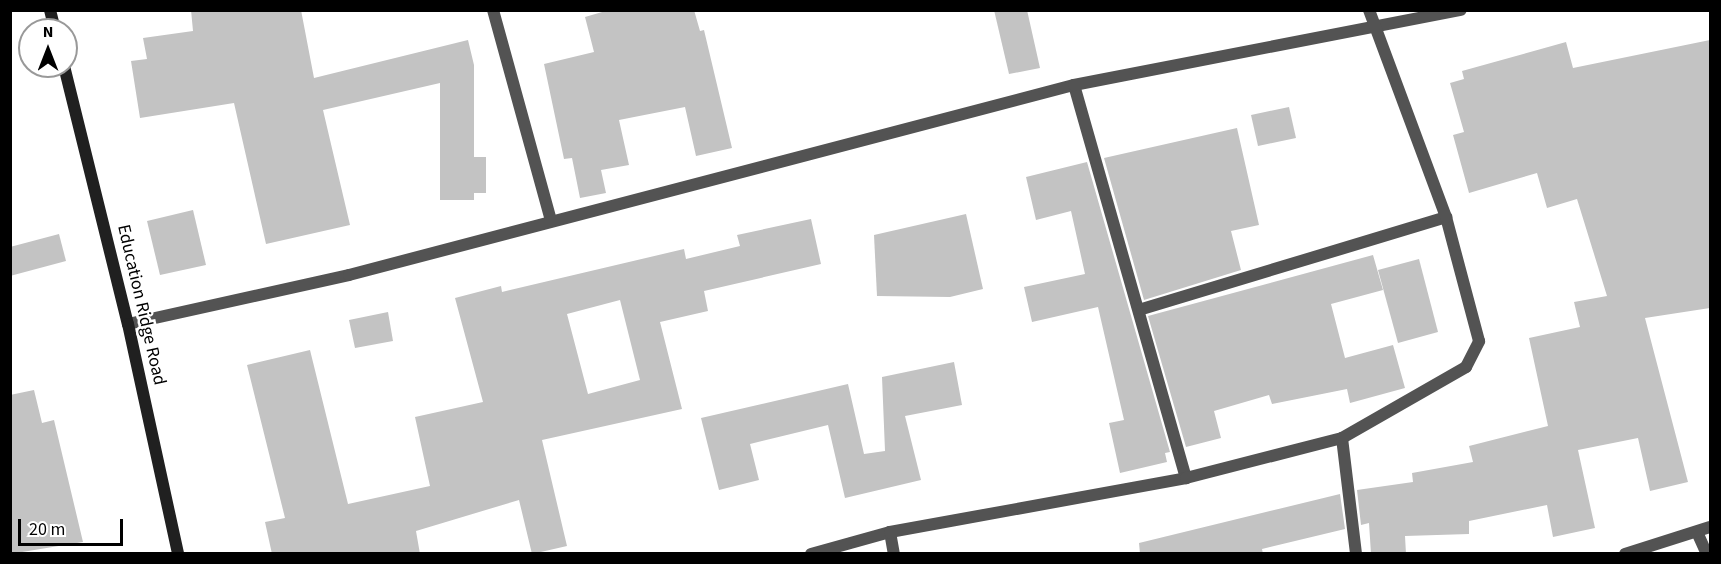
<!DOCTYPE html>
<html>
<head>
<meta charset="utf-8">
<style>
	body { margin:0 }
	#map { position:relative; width:1721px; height:564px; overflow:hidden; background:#fff; font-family:"Source Sans 3",sans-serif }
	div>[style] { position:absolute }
	.building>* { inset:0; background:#c3c3c3 }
	.street>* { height:12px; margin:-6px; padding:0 6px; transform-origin:6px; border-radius:6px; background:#535353 }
	.secondary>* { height:12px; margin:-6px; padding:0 6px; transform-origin:6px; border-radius:6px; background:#202020 }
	span { translate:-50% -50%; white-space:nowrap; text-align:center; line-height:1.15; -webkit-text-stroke:5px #fff; paint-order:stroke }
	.street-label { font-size:18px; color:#000 }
	.frame { position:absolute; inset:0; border:12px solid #000; pointer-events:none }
	.north { position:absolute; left:18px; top:18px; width:60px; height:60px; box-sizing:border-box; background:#fff; border:2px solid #999; border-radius:50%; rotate:0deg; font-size:16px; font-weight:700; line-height:24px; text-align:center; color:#000 }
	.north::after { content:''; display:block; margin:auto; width:21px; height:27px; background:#000; clip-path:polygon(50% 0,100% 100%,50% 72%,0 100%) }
	.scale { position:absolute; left:18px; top:519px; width:105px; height:27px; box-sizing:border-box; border:3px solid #000; border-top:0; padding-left:8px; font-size:18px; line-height:21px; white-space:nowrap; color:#000; -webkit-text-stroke:4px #fff; paint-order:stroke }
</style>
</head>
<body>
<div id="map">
	<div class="building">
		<div style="clip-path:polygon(191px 10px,301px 10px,314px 78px,468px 40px,474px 65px,474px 157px,486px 157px,486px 193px,474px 193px,474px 200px,440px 200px,440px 83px,323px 110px,350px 225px,266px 244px,234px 103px,140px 118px,131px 61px,147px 59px,143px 38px,193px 31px)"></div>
		<div style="clip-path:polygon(609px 10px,694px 10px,700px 31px,704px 30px,732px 148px,696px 156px,685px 107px,619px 120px,629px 165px,601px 170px,606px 193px,580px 198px,572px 158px,564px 159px,544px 64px,594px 52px,585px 17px)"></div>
		<div style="clip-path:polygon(994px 10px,1027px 10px,1040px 68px,1009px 74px)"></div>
		<div style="clip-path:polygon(1710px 40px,1710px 308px,1645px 318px,1688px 482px,1650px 491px,1638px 438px,1578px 450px,1595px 528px,1553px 537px,1547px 505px,1469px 521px,1469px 534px,1405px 536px,1406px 554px,1371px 554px,1369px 523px,1361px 525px,1357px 490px,1413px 482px,1412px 473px,1473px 462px,1469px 446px,1548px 426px,1529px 338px,1580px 327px,1574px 302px,1607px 296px,1577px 199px,1547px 208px,1537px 173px,1469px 193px,1453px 135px,1464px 132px,1450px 83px,1464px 79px,1462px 71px,1566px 42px,1573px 68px)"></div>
		<div style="clip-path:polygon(1289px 107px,1296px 138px,1258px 146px,1251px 115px)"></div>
		<div style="clip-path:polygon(1237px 128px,1259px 225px,1231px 231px,1241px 270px,1144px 300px,1104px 158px)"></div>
		<div style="clip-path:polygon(1087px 162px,1170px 452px,1165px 453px,1167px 462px,1120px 473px,1109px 423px,1124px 420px,1098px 307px,1032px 322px,1024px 287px,1085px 274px,1071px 211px,1036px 220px,1026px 177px)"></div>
		<div style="clip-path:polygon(193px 210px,206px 265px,160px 275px,147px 221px)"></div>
		<div style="clip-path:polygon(966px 214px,983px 289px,950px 297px,877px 296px,874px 235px)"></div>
		<div style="clip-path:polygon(evenodd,811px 219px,821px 264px,704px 291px,708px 311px,660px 322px,682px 409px,542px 440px,567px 546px,532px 554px,519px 500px,416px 531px,420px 554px,272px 554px,265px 522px,285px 518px,247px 365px,310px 350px,348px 504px,430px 486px,415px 417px,483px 402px,455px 298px,501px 286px,502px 292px,684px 249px,686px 259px,740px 246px,737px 235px,811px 219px,620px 300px,640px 380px,588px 394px,567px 314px,620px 300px)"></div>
		<div style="clip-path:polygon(59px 234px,66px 261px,10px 276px,10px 247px)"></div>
		<div style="clip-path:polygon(1373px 255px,1383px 290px,1331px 304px,1345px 358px,1393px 345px,1405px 388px,1350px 403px,1347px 389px,1272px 404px,1269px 395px,1214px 411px,1221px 438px,1186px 447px,1148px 316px)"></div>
		<div style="clip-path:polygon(1419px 259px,1438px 332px,1398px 343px,1378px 270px)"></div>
		<div style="clip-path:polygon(388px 312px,393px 341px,355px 348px,349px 320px)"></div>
		<div style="clip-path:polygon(954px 362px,962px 405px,905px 416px,921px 480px,845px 498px,828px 425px,750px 444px,759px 480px,719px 490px,701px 418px,848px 384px,864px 454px,885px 451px,882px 377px)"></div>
		<div style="clip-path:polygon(34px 390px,42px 423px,54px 420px,83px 542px,10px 554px,10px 395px)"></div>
		<div style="clip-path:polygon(1340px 494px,1345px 529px,1262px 549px,1263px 554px,1140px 554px,1139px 543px)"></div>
	</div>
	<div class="street">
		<div style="left:493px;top:10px;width:219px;rotate:74.6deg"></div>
		<div style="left:1074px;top:85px;width:409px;rotate:74.1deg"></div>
		<div style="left:1142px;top:309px;width:318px;rotate:-16.8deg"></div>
		<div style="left:128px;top:324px;width:226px;rotate:-12.5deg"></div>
		<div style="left:349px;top:275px;width:749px;rotate:-14.69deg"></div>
		<div style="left:1074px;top:85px;width:394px;rotate:-11deg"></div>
		<div style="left:1342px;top:438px;width:117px;rotate:83.1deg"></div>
		<div style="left:890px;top:532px;width:22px;rotate:80deg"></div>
		<div style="left:1697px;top:532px;width:24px;rotate:66deg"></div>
		<div style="left:811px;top:554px;width:82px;rotate:-15.6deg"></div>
		<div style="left:890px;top:532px;width:301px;rotate:-10.3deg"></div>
		<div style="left:1186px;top:478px;width:161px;rotate:-14.4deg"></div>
		<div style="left:1342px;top:438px;width:143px;rotate:-29.8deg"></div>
		<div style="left:1466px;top:367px;width:29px;rotate:-63deg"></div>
		<div style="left:1479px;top:341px;width:128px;rotate:-104.9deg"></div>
		<div style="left:1446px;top:217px;width:221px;rotate:-110.4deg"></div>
		<div style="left:1625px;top:554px;width:89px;rotate:-17.6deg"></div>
	</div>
	<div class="secondary">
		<div style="left:50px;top:10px;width:21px;rotate:76deg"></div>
		<div style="left:64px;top:66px;width:266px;rotate:76.1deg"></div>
		<div style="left:128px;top:324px;width:235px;rotate:77.7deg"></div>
	</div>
	<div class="street-label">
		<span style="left:141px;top:305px;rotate:77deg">Education Ridge Road</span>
	</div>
	<div class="frame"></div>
	<div class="north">N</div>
	<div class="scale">20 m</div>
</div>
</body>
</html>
